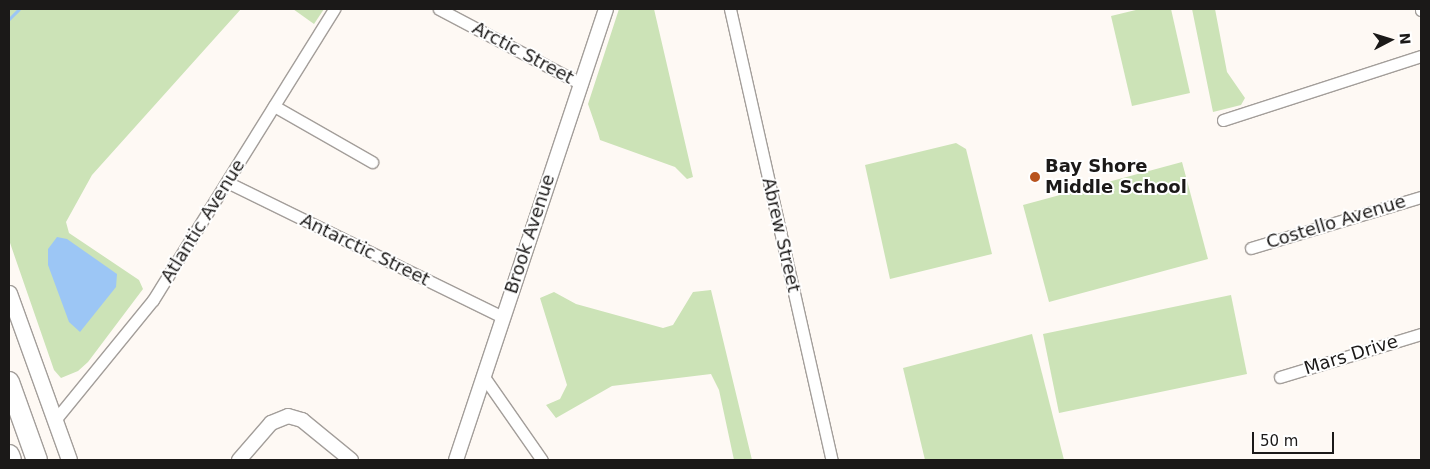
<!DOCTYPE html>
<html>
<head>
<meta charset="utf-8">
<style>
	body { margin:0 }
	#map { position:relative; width:1430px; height:469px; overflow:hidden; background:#fef9f4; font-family:"DejaVu Sans",sans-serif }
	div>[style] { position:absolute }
	.green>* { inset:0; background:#cce3b7 }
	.water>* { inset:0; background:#9cc6f5 }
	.stream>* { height:3px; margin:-1.5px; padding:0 1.5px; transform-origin:1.5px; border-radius:1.5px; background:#9cc6f5 }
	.roads { filter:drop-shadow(1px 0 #a39e9a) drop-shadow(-1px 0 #a39e9a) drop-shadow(0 1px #a39e9a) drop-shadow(0 -1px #a39e9a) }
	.minor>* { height:11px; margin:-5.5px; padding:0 5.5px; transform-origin:5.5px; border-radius:5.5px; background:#fff }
	.tertiary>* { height:14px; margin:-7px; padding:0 7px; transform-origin:7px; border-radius:7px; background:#fff }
	.secondary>* { height:15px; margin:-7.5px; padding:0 7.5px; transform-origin:7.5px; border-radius:7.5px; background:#fff }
	.motorway>* { height:20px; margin:-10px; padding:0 10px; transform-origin:10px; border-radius:10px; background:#fff }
	.dots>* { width:14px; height:14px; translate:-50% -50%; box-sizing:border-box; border:2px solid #fff; border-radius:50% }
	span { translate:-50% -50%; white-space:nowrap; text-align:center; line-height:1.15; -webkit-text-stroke:4px #fff; paint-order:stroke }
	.street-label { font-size:18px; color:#1b1918 }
	.poi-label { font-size:18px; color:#1b1918; font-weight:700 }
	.left { translate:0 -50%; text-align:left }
	.frame { position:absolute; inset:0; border:10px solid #1b1918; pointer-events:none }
	.north { position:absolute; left:1365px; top:15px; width:50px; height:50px; -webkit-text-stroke:4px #fff; paint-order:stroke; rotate:85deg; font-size:14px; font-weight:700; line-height:20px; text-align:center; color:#1b1918 }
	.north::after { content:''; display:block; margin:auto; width:18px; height:22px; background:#1b1918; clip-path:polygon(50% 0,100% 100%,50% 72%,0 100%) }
	.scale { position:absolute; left:1252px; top:432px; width:82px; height:22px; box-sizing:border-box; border:2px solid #1b1918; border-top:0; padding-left:6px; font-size:15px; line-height:18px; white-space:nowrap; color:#1b1918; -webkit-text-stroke:4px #fff; paint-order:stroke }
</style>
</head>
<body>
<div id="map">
	<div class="green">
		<div style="clip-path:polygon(9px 9px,241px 9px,92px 175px,66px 222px,69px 233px,139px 280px,143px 289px,88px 362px,78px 371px,61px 378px,54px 370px,9px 240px)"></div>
		<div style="clip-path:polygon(293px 9px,324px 9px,314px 24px)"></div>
		<div style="clip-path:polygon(619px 9px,654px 9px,693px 177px,687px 179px,675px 167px,600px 140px,598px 133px,588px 104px)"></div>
		<div style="clip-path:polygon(1140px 9px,1171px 9px,1190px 93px,1132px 106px,1111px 16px)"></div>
		<div style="clip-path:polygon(1192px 9px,1215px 9px,1227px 72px,1245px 98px,1241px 105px,1213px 112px)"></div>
		<div style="clip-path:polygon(956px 143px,966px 149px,992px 254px,890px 279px,865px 165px)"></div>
		<div style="clip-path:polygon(1182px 162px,1208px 259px,1049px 302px,1023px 205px)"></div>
		<div style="clip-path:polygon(711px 290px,752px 460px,734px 460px,719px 390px,711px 374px,612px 386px,556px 418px,546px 405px,560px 399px,567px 385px,540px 298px,554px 292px,576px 304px,663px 328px,673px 325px,693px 292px)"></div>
		<div style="clip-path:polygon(1231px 295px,1247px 374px,1059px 413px,1043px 334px)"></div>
		<div style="clip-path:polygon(1032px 334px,1064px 460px,925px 460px,903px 368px)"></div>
	</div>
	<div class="water">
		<div style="clip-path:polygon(57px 237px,67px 239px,117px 274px,116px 287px,80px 332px,69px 322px,48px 265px,48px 249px)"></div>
	</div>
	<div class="stream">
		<div style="left:9px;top:19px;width:14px;rotate:-45deg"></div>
	</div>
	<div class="roads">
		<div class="minor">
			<div style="left:439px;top:9px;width:161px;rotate:27.8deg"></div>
			<div style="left:730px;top:9px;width:462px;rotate:77.3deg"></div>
			<div style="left:1421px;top:9px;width:1px;rotate:90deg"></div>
			<div style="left:274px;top:106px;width:113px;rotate:29.7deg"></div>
			<div style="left:1223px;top:120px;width:208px;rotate:-17.9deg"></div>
			<div style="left:227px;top:182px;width:307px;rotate:26.1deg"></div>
			<div style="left:1251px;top:248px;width:177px;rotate:-16.7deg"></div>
			<div style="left:484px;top:377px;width:101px;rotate:55.1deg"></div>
			<div style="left:1280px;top:377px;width:147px;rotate:-17deg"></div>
			<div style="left:55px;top:420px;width:155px;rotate:-50.8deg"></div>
			<div style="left:153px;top:300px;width:343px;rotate:-58.1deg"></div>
		</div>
		<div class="tertiary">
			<div style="left:239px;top:460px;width:49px;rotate:-49.1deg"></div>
			<div style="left:271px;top:423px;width:18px;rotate:-22deg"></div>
			<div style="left:288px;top:416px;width:15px;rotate:16deg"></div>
			<div style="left:302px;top:420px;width:63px;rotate:39.2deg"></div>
			<div style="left:456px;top:460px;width:475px;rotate:-71.6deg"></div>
		</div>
		<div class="secondary">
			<div style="left:9px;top:293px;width:177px;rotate:70.2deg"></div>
		</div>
		<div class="motorway">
			<div style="left:9px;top:382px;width:83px;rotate:70.3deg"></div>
			<div style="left:9px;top:455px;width:5px;rotate:68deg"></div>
		</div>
	</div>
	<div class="dots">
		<div style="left:1035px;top:177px;background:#b8541f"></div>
	</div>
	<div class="street-label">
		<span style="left:523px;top:53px;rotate:28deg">Arctic Street</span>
		<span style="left:203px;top:221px;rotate:-58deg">Atlantic Avenue</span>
		<span style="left:1336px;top:222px;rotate:-17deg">Costello Avenue</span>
		<span style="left:530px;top:234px;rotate:-72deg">Brook Avenue</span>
		<span style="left:781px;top:235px;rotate:77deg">Abrew Street</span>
		<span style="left:365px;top:250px;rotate:26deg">Antarctic Street</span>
		<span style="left:1351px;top:355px;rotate:-17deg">Mars Drive</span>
	</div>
	<div class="poi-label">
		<span class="left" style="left:1045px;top:177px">Bay Shore<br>Middle School</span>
	</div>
	<div class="frame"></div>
	<div class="north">N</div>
	<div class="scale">50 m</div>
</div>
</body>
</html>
